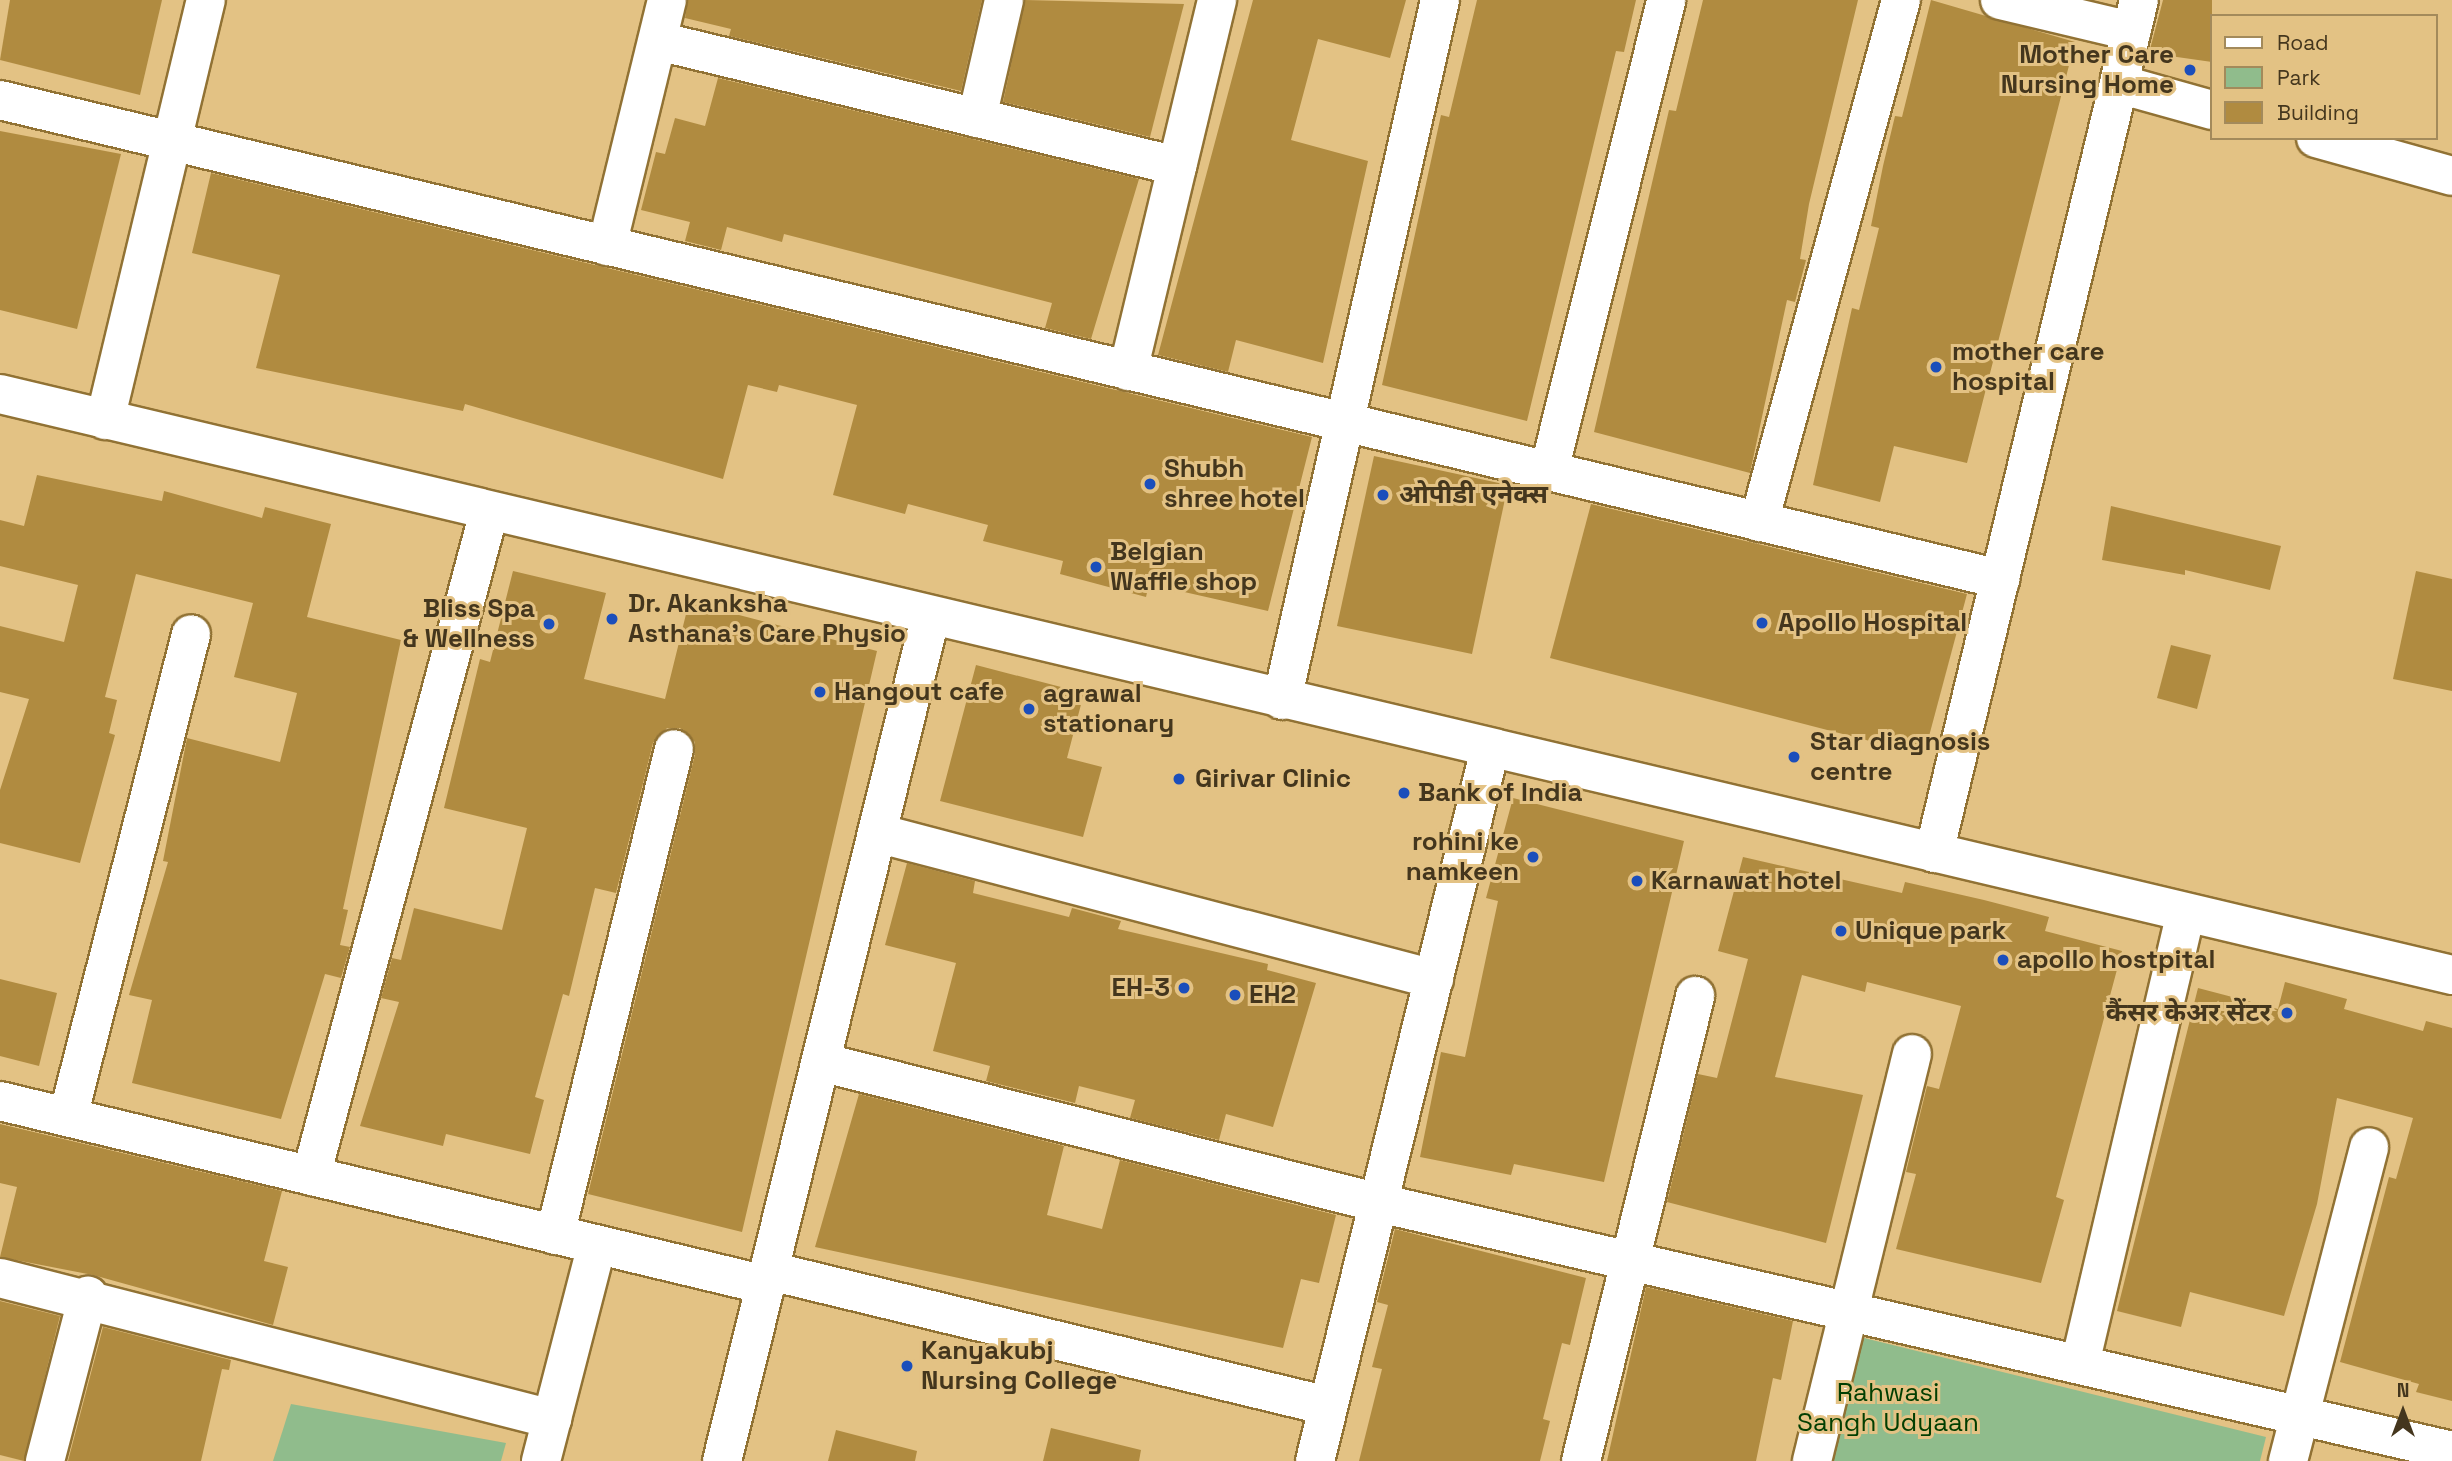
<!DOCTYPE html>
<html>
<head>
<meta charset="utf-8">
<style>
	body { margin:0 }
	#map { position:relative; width:2452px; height:1461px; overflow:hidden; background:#e3c284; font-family:"Space Grotesk","Noto Sans Devanagari",sans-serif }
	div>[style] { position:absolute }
	.green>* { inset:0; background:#90bc8c }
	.building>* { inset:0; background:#b08b40 }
	.roads { filter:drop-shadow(2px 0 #917234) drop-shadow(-2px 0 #917234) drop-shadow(0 2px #917234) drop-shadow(0 -2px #917234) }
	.minor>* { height:38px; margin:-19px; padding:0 19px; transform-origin:19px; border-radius:19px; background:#fff }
	.dots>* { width:19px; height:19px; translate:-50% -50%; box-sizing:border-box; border:4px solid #e3c284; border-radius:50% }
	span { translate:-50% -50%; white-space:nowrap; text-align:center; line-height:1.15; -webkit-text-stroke:6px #e3c284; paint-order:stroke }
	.poi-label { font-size:26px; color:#44361d; font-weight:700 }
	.right { translate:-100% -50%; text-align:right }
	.left { translate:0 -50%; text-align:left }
	.park-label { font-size:26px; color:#013e01 }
	.legend { position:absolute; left:2210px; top:14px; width:228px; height:126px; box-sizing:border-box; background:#e3c284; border:2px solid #a38a5b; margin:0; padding:9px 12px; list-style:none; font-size:21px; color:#44361d }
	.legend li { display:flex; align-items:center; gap:14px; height:35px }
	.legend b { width:35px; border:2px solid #a38a5b }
	.north { position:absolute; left:2368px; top:1377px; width:70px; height:70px; -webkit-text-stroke:5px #e3c284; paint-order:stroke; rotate:0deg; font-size:19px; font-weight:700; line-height:28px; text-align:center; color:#44361d }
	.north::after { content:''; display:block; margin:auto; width:24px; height:32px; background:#44361d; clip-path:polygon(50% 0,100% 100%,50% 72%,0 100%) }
</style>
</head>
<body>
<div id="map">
	<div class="green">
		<div style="clip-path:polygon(1860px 1337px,2266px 1437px,2260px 1461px,1815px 1461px)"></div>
		<div style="clip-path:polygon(291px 1404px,506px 1443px,501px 1461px,273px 1461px)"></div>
	</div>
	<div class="building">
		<div style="clip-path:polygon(10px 0,162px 0,140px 95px,0 60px)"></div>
		<div style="clip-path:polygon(688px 0,982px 0,961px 91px,729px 36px,731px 29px,685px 18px)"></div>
		<div style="clip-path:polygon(1025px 0,1184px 4px,1150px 137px,1003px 102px)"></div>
		<div style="clip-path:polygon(1253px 0,1406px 0,1390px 58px,1318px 39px,1291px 140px,1368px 161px,1323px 363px,1236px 340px,1228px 372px,1158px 355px)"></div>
		<div style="clip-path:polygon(1477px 0,1636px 0,1624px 52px,1616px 51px,1527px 421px,1382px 385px,1441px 115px,1449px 117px)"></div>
		<div style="clip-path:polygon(1703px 0,1858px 0,1809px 204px,1800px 259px,1806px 260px,1795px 302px,1787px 300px,1750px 473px,1594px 432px,1669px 110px,1676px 111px)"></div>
		<div style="clip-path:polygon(1931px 0,2075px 42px,1967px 463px,1894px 446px,1880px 502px,1813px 485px,1852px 308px,1859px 310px,1879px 228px,1871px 226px,1883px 166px,1895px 116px,1902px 117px)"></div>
		<div style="clip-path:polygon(2163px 0,2212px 0,2212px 62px,2149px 53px)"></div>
		<div style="clip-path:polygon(718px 78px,1139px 179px,1091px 339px,1045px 328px,1052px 303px,784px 234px,782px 242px,727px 227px,721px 250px,685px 241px,690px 222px,641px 210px,656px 152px,665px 154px,675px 118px,705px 126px)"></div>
		<div style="clip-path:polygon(0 131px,121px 154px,77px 329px,0 310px)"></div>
		<div style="clip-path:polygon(211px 173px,1312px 437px,1268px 611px,1149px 584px,1146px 597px,1060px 574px,1063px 561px,983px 541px,988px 525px,908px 504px,905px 514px,833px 495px,857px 405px,779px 385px,777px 392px,748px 385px,723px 479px,465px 404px,463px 411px,256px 368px,280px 275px,192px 253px)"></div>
		<div style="clip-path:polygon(1374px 456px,1508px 485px,1472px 654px,1337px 626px)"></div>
		<div style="clip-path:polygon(37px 475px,162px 501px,164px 491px,262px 518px,265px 507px,331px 524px,307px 617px,401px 640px,343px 909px,348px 910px,340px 945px,350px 947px,341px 978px,325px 974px,281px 1119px,132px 1083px,152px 1000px,129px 995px,168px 862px,163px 861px,187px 738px,280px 762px,297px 693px,234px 677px,253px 603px,136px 574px,105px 697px,117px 700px,109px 733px,115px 735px,80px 863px,0 843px,0 790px,29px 699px,0 692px,0 626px,64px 642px,78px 585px,0 566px,0 520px,24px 526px)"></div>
		<div style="clip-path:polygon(1591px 504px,1967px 594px,1924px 755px,1550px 658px)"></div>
		<div style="clip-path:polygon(2111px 506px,2281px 546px,2270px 590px,2185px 570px,2185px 575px,2102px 560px)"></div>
		<div style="clip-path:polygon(513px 571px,606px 593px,584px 679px,665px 699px,689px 602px,877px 651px,742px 1232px,588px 1194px,695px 754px,695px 742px,680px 728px,667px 728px,653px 743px,616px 893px,595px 888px,569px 996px,563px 994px,535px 1097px,544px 1100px,530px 1154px,446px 1134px,443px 1146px,360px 1126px,399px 1002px,381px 998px,392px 958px,401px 960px,414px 908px,502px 930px,527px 828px,444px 808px,480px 659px,490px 662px)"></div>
		<div style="clip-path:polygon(2416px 571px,2452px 579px,2452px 691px,2393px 679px)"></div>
		<div style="clip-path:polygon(2171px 645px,2211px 655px,2197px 709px,2157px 698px)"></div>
		<div style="clip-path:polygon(976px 665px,1084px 693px,1067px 758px,1102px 767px,1083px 837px,940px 801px)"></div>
		<div style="clip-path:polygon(1513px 798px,1684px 841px,1604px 1182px,1514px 1164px,1511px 1175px,1420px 1157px,1441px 1052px,1465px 1057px,1498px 901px,1486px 898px)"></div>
		<div style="clip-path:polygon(1743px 857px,1902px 893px,1905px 882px,1984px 900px,2049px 917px,2045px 931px,2122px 951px,2056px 1197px,2064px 1200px,2041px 1283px,1896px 1249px,1916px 1174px,1906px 1172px,1927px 1086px,1939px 1089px,1961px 1006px,1867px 982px,1865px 992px,1802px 975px,1775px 1077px,1863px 1095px,1826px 1243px,1667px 1202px,1698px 1074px,1717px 1078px,1748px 959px,1718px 951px)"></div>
		<div style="clip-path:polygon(907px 863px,975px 881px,973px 893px,1069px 917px,1072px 908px,1121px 921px,1118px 929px,1268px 964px,1267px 970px,1316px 983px,1273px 1127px,1226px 1114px,1219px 1140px,1130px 1118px,1135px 1100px,1079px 1086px,1075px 1103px,986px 1081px,990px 1066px,933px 1051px,956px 963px,885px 945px)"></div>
		<div style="clip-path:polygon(0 979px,57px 993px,39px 1066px,0 1056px)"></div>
		<div style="clip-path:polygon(2285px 982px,2347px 999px,2344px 1009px,2423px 1031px,2426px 1021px,2452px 1028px,2452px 1401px,2416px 1392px,2419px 1384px,2340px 1362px,2389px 1177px,2396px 1179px,2413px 1118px,2337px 1098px,2317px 1204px,2284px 1316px,2190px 1292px,2181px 1327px,2117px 1311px,2198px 988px,2278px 1009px)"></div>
		<div style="clip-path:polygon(859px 1094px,1064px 1146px,1047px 1215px,1102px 1229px,1120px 1160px,1336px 1215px,1319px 1283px,1301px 1279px,1283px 1348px,815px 1247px)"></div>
		<div style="clip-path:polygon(0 1124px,282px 1191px,264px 1261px,288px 1267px,273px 1325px,93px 1275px,0 1257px,17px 1187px,0 1183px)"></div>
		<div style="clip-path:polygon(1395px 1229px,1586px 1278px,1570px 1345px,1562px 1343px,1543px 1419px,1550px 1421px,1540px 1461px,1359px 1461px,1382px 1369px,1372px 1367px,1388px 1305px,1377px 1302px)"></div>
		<div style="clip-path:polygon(1646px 1287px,1793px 1321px,1781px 1380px,1773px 1378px,1756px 1461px,1607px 1461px)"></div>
		<div style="clip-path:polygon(0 1301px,60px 1316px,24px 1461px,0 1455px)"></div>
		<div style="clip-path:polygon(103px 1327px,231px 1360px,229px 1370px,222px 1369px,201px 1461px,68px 1461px)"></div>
		<div style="clip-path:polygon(1051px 1428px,1141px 1450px,1139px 1461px,1043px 1461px)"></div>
		<div style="clip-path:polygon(836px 1430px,917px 1451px,915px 1461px,828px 1461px)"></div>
	</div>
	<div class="roads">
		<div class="minor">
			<div style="left:2000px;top:0;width:135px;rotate:13.3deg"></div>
			<div style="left:658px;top:41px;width:534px;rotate:13.54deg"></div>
			<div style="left:2119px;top:84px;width:97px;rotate:15.6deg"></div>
			<div style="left:0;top:100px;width:2057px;rotate:13.47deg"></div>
			<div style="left:977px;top:118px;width:121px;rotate:-77.1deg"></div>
			<div style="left:2316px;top:138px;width:141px;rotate:15.6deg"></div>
			<div style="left:607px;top:246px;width:253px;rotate:-76.3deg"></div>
			<div style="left:1128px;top:371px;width:382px;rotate:-76.5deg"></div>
			<div style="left:0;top:394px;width:2520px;rotate:13.33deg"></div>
			<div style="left:105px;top:420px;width:432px;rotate:-76.5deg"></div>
			<div style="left:1549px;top:471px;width:485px;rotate:-76deg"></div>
			<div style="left:1759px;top:522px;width:541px;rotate:-74.78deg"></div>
			<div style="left:1282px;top:700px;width:718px;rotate:-77.28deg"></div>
			<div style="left:877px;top:833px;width:576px;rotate:14.69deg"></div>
			<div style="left:1934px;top:853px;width:877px;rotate:-76.49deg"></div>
			<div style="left:821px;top:1062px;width:576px;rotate:14.18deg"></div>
			<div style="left:1379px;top:1203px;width:1101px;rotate:13.01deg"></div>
			<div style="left:0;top:1101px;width:788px;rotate:13.51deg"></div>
			<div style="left:68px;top:1117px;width:498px;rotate:-75.7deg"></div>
			<div style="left:311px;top:1176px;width:687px;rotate:-74.99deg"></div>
			<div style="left:555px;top:1235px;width:500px;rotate:-76.24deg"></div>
			<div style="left:770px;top:1271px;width:574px;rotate:13.6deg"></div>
			<div style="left:0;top:1278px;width:570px;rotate:14.33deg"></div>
			<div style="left:2080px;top:1364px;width:463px;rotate:-76.8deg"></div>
			<div style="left:45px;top:1461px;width:171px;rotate:-75.4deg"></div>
			<div style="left:541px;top:1461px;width:223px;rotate:-75.5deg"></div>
			<div style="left:722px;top:1461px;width:868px;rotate:-76.14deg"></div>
			<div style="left:1315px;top:1461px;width:733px;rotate:-76.19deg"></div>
			<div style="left:1581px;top:1461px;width:479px;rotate:-76.2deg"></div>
			<div style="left:1812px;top:1461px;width:419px;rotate:-76.2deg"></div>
			<div style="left:2288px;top:1461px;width:324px;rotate:-75.5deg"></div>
		</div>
	</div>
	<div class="dots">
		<div style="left:2190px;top:70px;background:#1b4ebb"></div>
		<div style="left:1936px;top:367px;background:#1b4ebb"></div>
		<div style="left:1150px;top:484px;background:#1b4ebb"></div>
		<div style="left:1383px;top:495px;background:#1b4ebb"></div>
		<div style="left:1096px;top:567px;background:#1b4ebb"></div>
		<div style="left:612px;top:619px;background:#1b4ebb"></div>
		<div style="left:1762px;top:623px;background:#1b4ebb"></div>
		<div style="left:549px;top:624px;background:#1b4ebb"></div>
		<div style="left:820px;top:692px;background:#1b4ebb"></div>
		<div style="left:1029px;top:709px;background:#1b4ebb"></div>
		<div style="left:1794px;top:757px;background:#1b4ebb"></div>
		<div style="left:1179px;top:779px;background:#1b4ebb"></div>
		<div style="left:1404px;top:793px;background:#1b4ebb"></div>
		<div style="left:1533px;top:857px;background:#1b4ebb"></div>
		<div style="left:1637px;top:881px;background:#1b4ebb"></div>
		<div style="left:1841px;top:931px;background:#1b4ebb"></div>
		<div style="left:2003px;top:960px;background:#1b4ebb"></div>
		<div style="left:1184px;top:988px;background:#1b4ebb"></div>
		<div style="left:1235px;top:995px;background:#1b4ebb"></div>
		<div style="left:2287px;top:1013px;background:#1b4ebb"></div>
		<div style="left:907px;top:1366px;background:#1b4ebb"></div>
	</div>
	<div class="poi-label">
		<span class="right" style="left:2174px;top:70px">Mother Care<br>Nursing Home</span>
		<span class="left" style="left:1952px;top:367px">mother care<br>hospital</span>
		<span class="left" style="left:1164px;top:484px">Shubh<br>shree hotel</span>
		<span class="left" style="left:1399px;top:495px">ओपीडी एनेक्स</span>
		<span class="left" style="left:1110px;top:567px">Belgian<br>Waffle shop</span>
		<span class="left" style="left:628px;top:619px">Dr. Akanksha<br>Asthana's Care Physio</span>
		<span class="right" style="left:535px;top:624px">Bliss Spa<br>&amp; Wellness</span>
		<span class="left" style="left:1778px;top:623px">Apollo Hospital</span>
		<span class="left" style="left:834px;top:692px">Hangout cafe</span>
		<span class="left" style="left:1043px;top:709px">agrawal<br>stationary</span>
		<span class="left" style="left:1810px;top:757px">Star diagnosis<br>centre</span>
		<span class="left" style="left:1195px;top:779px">Girivar Clinic</span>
		<span class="left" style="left:1418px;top:793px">Bank of India</span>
		<span class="right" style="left:1519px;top:857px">rohini ke<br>namkeen</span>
		<span class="left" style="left:1651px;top:881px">Karnawat hotel</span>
		<span class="left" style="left:1855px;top:931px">Unique park</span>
		<span class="left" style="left:2017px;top:960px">apollo hostpital</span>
		<span class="right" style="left:1170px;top:988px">EH-3</span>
		<span class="left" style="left:1249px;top:995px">EH2</span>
		<span class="right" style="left:2271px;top:1013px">कैंसर केअर सेंटर</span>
		<span class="left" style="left:921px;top:1366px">Kanyakubj<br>Nursing College</span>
	</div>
	<div class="park-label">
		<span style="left:1888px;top:1408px">Rahwasi<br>Sangh Udyaan</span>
	</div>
	<ul class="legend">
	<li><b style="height:9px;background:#fff"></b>Road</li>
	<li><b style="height:19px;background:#90bc8c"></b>Park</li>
	<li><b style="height:19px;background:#b08b40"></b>Building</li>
	</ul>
	<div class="north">N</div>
</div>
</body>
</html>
